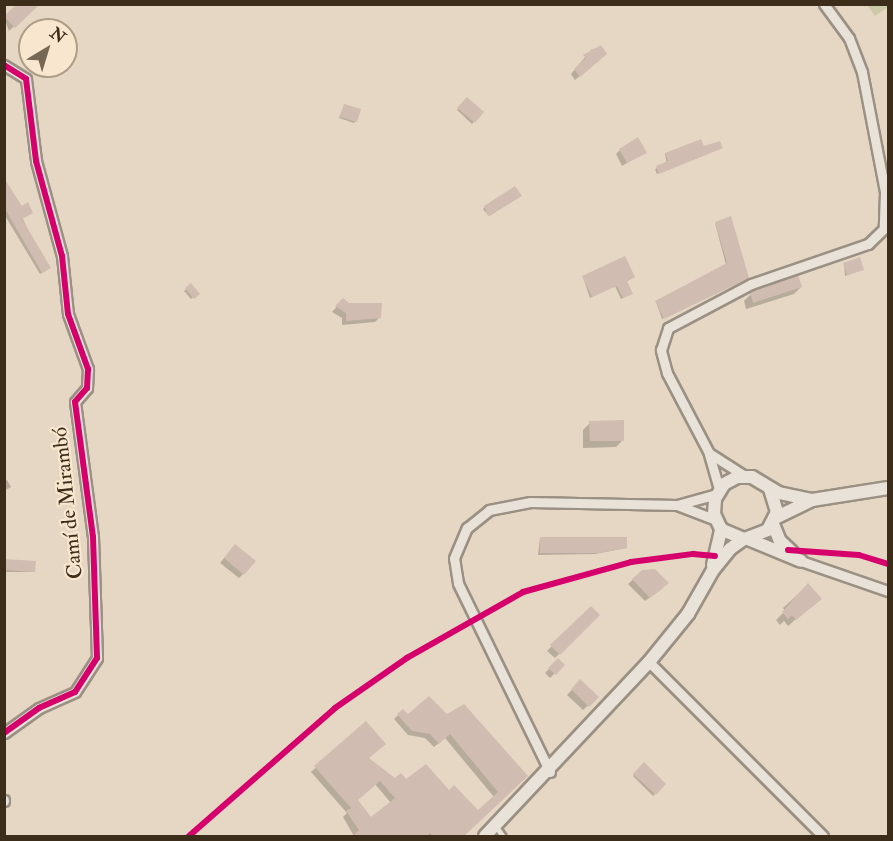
<!DOCTYPE html>
<html>
<head>
<meta charset="utf-8">
<style>
	body { margin:0 }
	#map { position:relative; width:893px; height:841px; overflow:hidden; background:#e5d7c3; font-family:"IM FELL Double Pica",serif }
	div>[style] { position:absolute }
	.green>* { inset:0; background:#cccaa7 }
	.shadow>* { inset:0; background:#0003 }
	.building>* { inset:0; background:#d1bcb1 }
	.roads { filter:drop-shadow(2px 0 #9a9083) drop-shadow(-2px 0 #9a9083) drop-shadow(0 2px #9a9083) drop-shadow(0 -2px #9a9083) }
	.service>* { height:4.5px; margin:-2.25px; padding:0 2.25px; transform-origin:2.25px; border-radius:2.25px; background:#e9e2d8 }
	.minor>* { height:9px; margin:-4.5px; padding:0 4.5px; transform-origin:4.5px; border-radius:4.5px; background:#e9e2d8 }
	.tertiary>* { height:12px; margin:-6px; padding:0 6px; transform-origin:6px; border-radius:6px; background:#e9e2d8 }
	.cycleway>* { height:6px; margin:-3px; padding:0 3px; transform-origin:3px; border-radius:3px; background:#d6006c }
	span { translate:-50% -50%; white-space:nowrap; text-align:center; line-height:1.15; -webkit-text-stroke:4.5px #f8e7ce; paint-order:stroke }
	.street-label { font-size:21px; color:#3c2d1b }
	.frame { position:absolute; inset:0; border:6px solid #3c2d1b; pointer-events:none }
	.north { position:absolute; left:18px; top:18px; width:60px; height:60px; box-sizing:border-box; background:#f8e7ce; border:2px solid #ad9d86; border-radius:50%; rotate:38deg; font-size:16px; font-weight:700; line-height:24px; text-align:center; color:#3c2d1b }
	.north::after { content:''; display:block; margin:auto; width:21px; height:27px; background:#776856; clip-path:polygon(50% 0,100% 100%,50% 72%,0 100%) }
</style>
</head>
<body>
<div id="map">
	<div class="green">
		<div style="clip-path:polygon(867px 5px,888px 5px,888px 7px,875px 16px)"></div>
	</div>
	<div class="shadow">
		<div style="clip-path:polygon(19px 4px,38px 4px,9px 31px,4px 18px)"></div>
		<div style="clip-path:polygon(592px 49px,601px 58px,575px 80px,571px 74px)"></div>
		<div style="clip-path:polygon(467px 99px,482px 112px,472px 124px,457px 110px)"></div>
		<div style="clip-path:polygon(344px 106px,356px 121px,354px 123px,339px 118px)"></div>
		<div style="clip-path:polygon(700px 141px,703px 148px,719px 149px,657px 174px,655px 169px,667px 164px,665px 154px)"></div>
		<div style="clip-path:polygon(620px 150px,645px 152px,622px 166px,616px 154px)"></div>
		<div style="clip-path:polygon(4px 179px,47px 270px,40px 274px,4px 214px)"></div>
		<div style="clip-path:polygon(518px 198px,489px 216px,483px 209px,485px 207px)"></div>
		<div style="clip-path:polygon(715px 223px,745px 279px,662px 319px,656px 302px,726px 265px)"></div>
		<div style="clip-path:polygon(844px 264px,862px 270px,845px 276px)"></div>
		<div style="clip-path:polygon(583px 277px,634px 277px,626px 282px,629px 295px,621px 299px,615px 286px,590px 298px)"></div>
		<div style="clip-path:polygon(191px 285px,198px 293px,191px 299px,184px 291px)"></div>
		<div style="clip-path:polygon(801px 287px,794px 294px,746px 309px,744px 301px,751px 294px)"></div>
		<div style="clip-path:polygon(343px 300px,348px 305px,380px 317px,375px 322px,342px 325px,342px 318px,332px 312px)"></div>
		<div style="clip-path:polygon(590px 423px,623px 440px,616px 447px,583px 448px,583px 430px)"></div>
		<div style="clip-path:polygon(7px 480px,11px 487px,4px 491px,4px 482px)"></div>
		<div style="clip-path:polygon(540px 538px,626px 548px,595px 554px,538px 555px)"></div>
		<div style="clip-path:polygon(231px 550px,243px 574px,239px 578px,220px 563px)"></div>
		<div style="clip-path:polygon(4px 561px,34px 572px,4px 572px)"></div>
		<div style="clip-path:polygon(643px 571px,663px 588px,645px 601px,628px 584px)"></div>
		<div style="clip-path:polygon(808px 585px,812px 605px,788px 626px,784px 621px,780px 625px,776px 620px,785px 611px,783px 608px)"></div>
		<div style="clip-path:polygon(591px 609px,598px 615px,555px 658px,547px 651px)"></div>
		<div style="clip-path:polygon(558px 660px,563px 665px,550px 678px,545px 673px)"></div>
		<div style="clip-path:polygon(580px 681px,597px 697px,583px 710px,567px 695px)"></div>
		<div style="clip-path:polygon(evenodd,403px 711px,408px 716px,447px 715px,526px 776px,461px 836px,354px 836px,343px 817px,347px 813px,311px 772px,366px 723px,368px 758px,395px 779px,449px 792px,478px 812px,494px 797px,445px 738px,434px 747px,425px 738px,408px 735px,394px 719px,403px 711px,375px 784px,391px 803px,371px 819px,357px 800px,375px 784px)"></div>
		<div style="clip-path:polygon(644px 765px,664px 784px,653px 796px,633px 776px)"></div>
	</div>
	<div class="building">
		<div style="clip-path:polygon(17px 4px,40px 4px,15px 28px,4px 16px)"></div>
		<div style="clip-path:polygon(601px 45px,607px 54px,580px 77px,574px 69px,586px 58px,583px 55px)"></div>
		<div style="clip-path:polygon(467px 97px,484px 112px,475px 123px,457px 108px)"></div>
		<div style="clip-path:polygon(344px 104px,361px 109px,357px 122px,340px 117px)"></div>
		<div style="clip-path:polygon(638px 137px,647px 153px,627px 163px,619px 149px)"></div>
		<div style="clip-path:polygon(701px 139px,704px 146px,720px 141px,723px 148px,659px 174px,656px 166px,668px 161px,665px 153px)"></div>
		<div style="clip-path:polygon(4px 178px,22px 206px,28px 202px,33px 213px,22px 219px,51px 268px,42px 273px,4px 207px)"></div>
		<div style="clip-path:polygon(515px 186px,522px 196px,488px 216px,484px 206px)"></div>
		<div style="clip-path:polygon(731px 216px,749px 278px,664px 319px,655px 301px,727px 263px,715px 222px)"></div>
		<div style="clip-path:polygon(625px 256px,635px 277px,627px 281px,633px 294px,623px 298px,617px 286px,592px 297px,582px 276px)"></div>
		<div style="clip-path:polygon(860px 257px,864px 270px,847px 275px,843px 263px)"></div>
		<div style="clip-path:polygon(798px 275px,802px 287px,753px 303px,750px 292px)"></div>
		<div style="clip-path:polygon(191px 283px,200px 294px,194px 299px,185px 288px)"></div>
		<div style="clip-path:polygon(343px 298px,349px 303px,382px 303px,381px 318px,346px 321px,346px 313px,335px 306px)"></div>
		<div style="clip-path:polygon(624px 420px,624px 441px,590px 441px,589px 421px)"></div>
		<div style="clip-path:polygon(540px 537px,627px 537px,627px 548px,598px 553px,540px 553px)"></div>
		<div style="clip-path:polygon(235px 544px,256px 561px,244px 575px,224px 558px)"></div>
		<div style="clip-path:polygon(4px 559px,36px 561px,35px 572px,4px 570px)"></div>
		<div style="clip-path:polygon(655px 569px,669px 583px,650px 598px,632px 579px,642px 570px)"></div>
		<div style="clip-path:polygon(808px 583px,822px 599px,796px 620px,792px 615px,788px 619px,782px 612px)"></div>
		<div style="clip-path:polygon(591px 606px,600px 615px,560px 655px,550px 645px)"></div>
		<div style="clip-path:polygon(558px 658px,565px 665px,556px 675px,548px 668px)"></div>
		<div style="clip-path:polygon(580px 679px,599px 697px,589px 707px,571px 689px)"></div>
		<div style="clip-path:polygon(evenodd,429px 696px,447px 714px,464px 704px,528px 776px,463px 837px,434px 837px,430px 833px,426px 837px,352px 837px,359px 830px,346px 811px,351px 808px,314px 766px,366px 721px,386px 744px,369px 758px,395px 778px,401px 773px,406px 779px,426px 764px,449px 790px,454px 785px,478px 810px,498px 792px,450px 734px,439px 744px,430px 734px,412px 731px,397px 714px,403px 709px,408px 714px,429px 696px,380px 781px,395px 798px,371px 817px,358px 800px,380px 781px)"></div>
		<div style="clip-path:polygon(644px 762px,666px 784px,656px 795px,633px 774px)"></div>
	</div>
	<div class="roads">
		<div class="service">
			<div style="left:496px;top:826px;width:12px;rotate:55deg"></div>
		</div>
		<div class="minor">
			<div style="left:824px;top:4px;width:42px;rotate:53.7deg"></div>
			<div style="left:849px;top:38px;width:36px;rotate:69deg"></div>
			<div style="left:862px;top:72px;width:122px;rotate:79.1deg"></div>
			<div style="left:885px;top:192px;width:37px;rotate:92deg"></div>
			<div style="left:4px;top:65px;width:26px;rotate:32deg"></div>
			<div style="left:26px;top:79px;width:83px;rotate:83deg"></div>
			<div style="left:36px;top:161px;width:98px;rotate:74.7deg"></div>
			<div style="left:62px;top:256px;width:58px;rotate:84.1deg"></div>
			<div style="left:68px;top:314px;width:59px;rotate:70deg"></div>
			<div style="left:88px;top:369px;width:19px;rotate:93deg"></div>
			<div style="left:87px;top:388px;width:18px;rotate:131deg"></div>
			<div style="left:75px;top:402px;width:136px;rotate:82.4deg"></div>
			<div style="left:93px;top:537px;width:121px;rotate:88.1deg"></div>
			<div style="left:97px;top:658px;width:40px;rotate:122.9deg"></div>
			<div style="left:75px;top:692px;width:39px;rotate:156deg"></div>
			<div style="left:39px;top:708px;width:43px;rotate:144.5deg"></div>
			<div style="left:709px;top:453px;width:43px;rotate:32.6deg"></div>
			<div style="left:719px;top:489px;width:37px;rotate:-106deg"></div>
			<div style="left:709px;top:453px;width:90px;rotate:-117.7deg"></div>
			<div style="left:667px;top:373px;width:24px;rotate:-105deg"></div>
			<div style="left:661px;top:350px;width:23px;rotate:-72deg"></div>
			<div style="left:668px;top:328px;width:94px;rotate:-27.9deg"></div>
			<div style="left:751px;top:284px;width:124px;rotate:-18.9deg"></div>
			<div style="left:868px;top:244px;width:28px;rotate:-44deg"></div>
			<div style="left:677px;top:505px;width:41px;rotate:-15.4deg"></div>
			<div style="left:801px;top:561px;width:92px;rotate:19deg"></div>
			<div style="left:649px;top:662px;width:246px;rotate:45deg"></div>
			<div style="left:550px;top:772px;width:210px;rotate:-116deg"></div>
			<div style="left:458px;top:583px;width:25px;rotate:-99deg"></div>
			<div style="left:454px;top:558px;width:33px;rotate:-67deg"></div>
			<div style="left:467px;top:528px;width:28px;rotate:-39deg"></div>
			<div style="left:489px;top:510px;width:42px;rotate:-11deg"></div>
			<div style="left:530px;top:502px;width:147px;rotate:1.2deg"></div>
			<div style="left:677px;top:505px;width:42px;rotate:21deg"></div>
			<div style="left:4px;top:800px;width:1px;rotate:90deg"></div>
		</div>
		<div class="tertiary">
			<div style="left:770px;top:489px;width:24px;rotate:73deg"></div>
			<div style="left:777px;top:512px;width:20px;rotate:117deg"></div>
			<div style="left:768px;top:530px;width:26px;rotate:159deg"></div>
			<div style="left:744px;top:539px;width:25px;rotate:-157deg"></div>
			<div style="left:721px;top:529px;width:17px;rotate:-115deg"></div>
			<div style="left:714px;top:514px;width:15px;rotate:-86deg"></div>
			<div style="left:715px;top:499px;width:17px;rotate:-59deg"></div>
			<div style="left:724px;top:484px;width:15px;rotate:-28deg"></div>
			<div style="left:737px;top:477px;width:15px"></div>
			<div style="left:752px;top:477px;width:31px;rotate:31deg"></div>
			<div style="left:779px;top:493px;width:34px;rotate:12deg"></div>
			<div style="left:775px;top:518px;width:41px;rotate:-25.9deg"></div>
			<div style="left:812px;top:500px;width:77px;rotate:-9deg"></div>
			<div style="left:773px;top:524px;width:18px;rotate:68deg"></div>
			<div style="left:780px;top:541px;width:16px;rotate:43deg"></div>
			<div style="left:748px;top:539px;width:57px;rotate:22.5deg"></div>
			<div style="left:713px;top:565px;width:37px;rotate:-77deg"></div>
			<div style="left:485px;top:836px;width:239px;rotate:-46.7deg"></div>
			<div style="left:649px;top:662px;width:62px;rotate:-50.9deg"></div>
			<div style="left:688px;top:614px;width:51px;rotate:-60.4deg"></div>
			<div style="left:713px;top:570px;width:27px;rotate:-51deg"></div>
			<div style="left:730px;top:549px;width:17px;rotate:-36deg"></div>
		</div>
	</div>
	<div class="cycleway">
		<div style="left:4px;top:65px;width:26px;rotate:32deg"></div>
		<div style="left:26px;top:79px;width:83px;rotate:83deg"></div>
		<div style="left:36px;top:161px;width:98px;rotate:74.7deg"></div>
		<div style="left:62px;top:256px;width:58px;rotate:84.1deg"></div>
		<div style="left:68px;top:314px;width:59px;rotate:70deg"></div>
		<div style="left:88px;top:369px;width:19px;rotate:93deg"></div>
		<div style="left:87px;top:388px;width:18px;rotate:131deg"></div>
		<div style="left:75px;top:402px;width:136px;rotate:82.4deg"></div>
		<div style="left:93px;top:537px;width:121px;rotate:88.1deg"></div>
		<div style="left:97px;top:658px;width:40px;rotate:122.9deg"></div>
		<div style="left:75px;top:692px;width:39px;rotate:156deg"></div>
		<div style="left:39px;top:708px;width:43px;rotate:144.5deg"></div>
		<div style="left:788px;top:550px;width:71px;rotate:4deg"></div>
		<div style="left:859px;top:555px;width:30px;rotate:17deg"></div>
		<div style="left:189px;top:836px;width:194px;rotate:-41.2deg"></div>
		<div style="left:335px;top:708px;width:88px;rotate:-34.8deg"></div>
		<div style="left:407px;top:658px;width:133px;rotate:-29.6deg"></div>
		<div style="left:523px;top:592px;width:112px;rotate:-15.5deg"></div>
		<div style="left:631px;top:562px;width:63px;rotate:-7.4deg"></div>
		<div style="left:693px;top:554px;width:22px;rotate:5deg"></div>
	</div>
	<div class="street-label">
		<span style="left:68px;top:503px;rotate:-96deg">Camí de Mirambó</span>
	</div>
	<div class="frame"></div>
	<div class="north">N</div>
</div>
</body>
</html>
